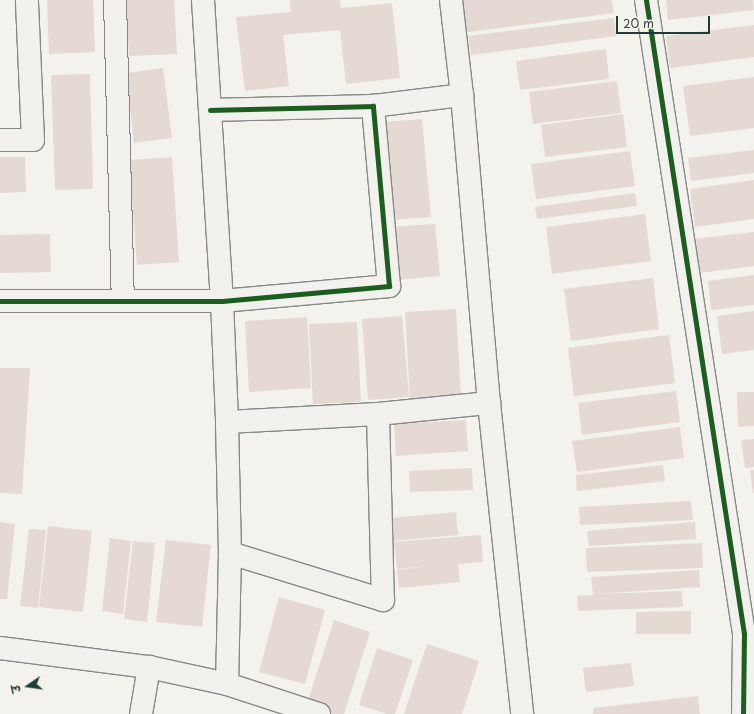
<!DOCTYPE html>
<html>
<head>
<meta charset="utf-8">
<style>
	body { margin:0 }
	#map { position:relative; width:754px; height:714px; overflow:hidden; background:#f4f2ec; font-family:"Playpen Sans","Playpen Sans Deva",sans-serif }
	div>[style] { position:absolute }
	.building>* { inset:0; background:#e4d9d3 }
	.roads { filter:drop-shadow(1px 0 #848985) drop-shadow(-1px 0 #848985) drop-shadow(0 1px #848985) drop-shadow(0 -1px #848985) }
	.street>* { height:22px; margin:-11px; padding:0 11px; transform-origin:11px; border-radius:11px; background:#f2f1ed }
	.secondary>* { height:22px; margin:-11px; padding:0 11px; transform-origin:11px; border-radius:11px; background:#f2f1ed }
	.cycleway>* { height:5px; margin:-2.5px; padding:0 2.5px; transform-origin:2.5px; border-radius:2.5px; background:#1b5e20 }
	span { translate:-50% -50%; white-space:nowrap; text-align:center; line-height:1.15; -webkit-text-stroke:3px #f7f3e8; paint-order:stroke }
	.north { position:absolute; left:8px; top:666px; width:40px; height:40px; -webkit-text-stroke:3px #f7f3e8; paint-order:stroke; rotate:257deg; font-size:11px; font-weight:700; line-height:16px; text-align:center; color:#1f3d34 }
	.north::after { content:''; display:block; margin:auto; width:14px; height:18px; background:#1f3d34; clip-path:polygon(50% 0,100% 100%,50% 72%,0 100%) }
	.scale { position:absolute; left:616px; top:16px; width:94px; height:18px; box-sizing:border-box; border:2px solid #1f3d34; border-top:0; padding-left:5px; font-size:12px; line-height:14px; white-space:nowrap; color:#1f3d34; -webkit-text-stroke:3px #f7f3e8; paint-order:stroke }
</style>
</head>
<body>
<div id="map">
	<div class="building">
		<div style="clip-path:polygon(47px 0,93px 0,95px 52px,49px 54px)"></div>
		<div style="clip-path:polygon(126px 0,174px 0,177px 54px,129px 56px)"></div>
		<div style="clip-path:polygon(290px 0,340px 0,341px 8px,392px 3px,400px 78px,346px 84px,340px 30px,283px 35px,289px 86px,245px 91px,236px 17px,291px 12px)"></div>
		<div style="clip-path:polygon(457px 0,612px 0,614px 13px,462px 33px)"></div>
		<div style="clip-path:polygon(666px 0,753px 0,754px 10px,668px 20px)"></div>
		<div style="clip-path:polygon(614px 18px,616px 36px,471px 55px,468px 36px)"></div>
		<div style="clip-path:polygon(754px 25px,754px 57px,670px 68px,666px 36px)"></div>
		<div style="clip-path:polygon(606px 49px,609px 79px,520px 90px,516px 61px)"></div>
		<div style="clip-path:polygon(163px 68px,172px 138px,134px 143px,126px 73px)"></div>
		<div style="clip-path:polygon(90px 74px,93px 189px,55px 190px,51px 75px)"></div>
		<div style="clip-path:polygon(754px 77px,754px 128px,690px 136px,683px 86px)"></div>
		<div style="clip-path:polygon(617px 81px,621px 113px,533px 124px,529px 92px)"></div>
		<div style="clip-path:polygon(623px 114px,627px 147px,545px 157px,541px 125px)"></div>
		<div style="clip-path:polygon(422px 119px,431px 217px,392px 220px,384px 122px)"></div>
		<div style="clip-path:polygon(754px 150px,754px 173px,691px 181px,688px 158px)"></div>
		<div style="clip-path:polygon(630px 151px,635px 186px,536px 199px,531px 164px)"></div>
		<div style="clip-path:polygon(0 157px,25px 157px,26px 192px,0 193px)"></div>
		<div style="clip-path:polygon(172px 157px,179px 262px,137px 265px,129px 160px)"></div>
		<div style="clip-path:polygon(754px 180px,754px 219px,695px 227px,690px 189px)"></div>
		<div style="clip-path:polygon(635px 193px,637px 206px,537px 219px,535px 207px)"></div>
		<div style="clip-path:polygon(645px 214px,651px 261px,552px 274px,546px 227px)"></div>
		<div style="clip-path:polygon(435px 224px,440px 276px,395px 280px,391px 227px)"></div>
		<div style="clip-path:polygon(754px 232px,754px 266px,699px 273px,694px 239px)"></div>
		<div style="clip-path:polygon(50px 234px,51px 272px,0 273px,0 235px)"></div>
		<div style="clip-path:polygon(754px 275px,754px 305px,711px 310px,708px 281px)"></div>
		<div style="clip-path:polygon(653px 278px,659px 329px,571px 341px,564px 289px)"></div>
		<div style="clip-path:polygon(456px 309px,461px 396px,410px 399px,405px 312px)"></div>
		<div style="clip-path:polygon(754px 311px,754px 350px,722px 354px,717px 316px)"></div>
		<div style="clip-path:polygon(402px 316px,409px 397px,368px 400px,362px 319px)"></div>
		<div style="clip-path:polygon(307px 317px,311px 388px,249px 392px,245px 321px)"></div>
		<div style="clip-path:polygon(357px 322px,361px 402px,313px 404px,309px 324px)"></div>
		<div style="clip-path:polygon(669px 335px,675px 383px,574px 396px,568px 348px)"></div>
		<div style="clip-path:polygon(0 368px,30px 368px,22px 494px,0 493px)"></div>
		<div style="clip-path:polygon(676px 391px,680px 422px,582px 435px,578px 403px)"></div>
		<div style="clip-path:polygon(737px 392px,754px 392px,754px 426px,738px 427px)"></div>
		<div style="clip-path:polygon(466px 420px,468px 451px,396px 456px,394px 424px)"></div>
		<div style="clip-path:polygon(680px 427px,684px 458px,577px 472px,572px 441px)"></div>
		<div style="clip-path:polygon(754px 439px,754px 467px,745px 468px,741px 440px)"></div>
		<div style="clip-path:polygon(663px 465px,665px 481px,577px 491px,576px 475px)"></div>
		<div style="clip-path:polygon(472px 468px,473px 490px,410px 492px,409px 471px)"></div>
		<div style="clip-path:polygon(750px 470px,754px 470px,754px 493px,753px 493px)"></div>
		<div style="clip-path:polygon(691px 501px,693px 520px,580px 525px,579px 507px)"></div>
		<div style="clip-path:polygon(456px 512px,458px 535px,394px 541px,391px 518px)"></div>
		<div style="clip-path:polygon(0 522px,15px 524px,7px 599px,0 599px)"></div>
		<div style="clip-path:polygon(695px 522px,696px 539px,589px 546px,587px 531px)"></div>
		<div style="clip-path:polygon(48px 526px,92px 531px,83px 612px,39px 607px)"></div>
		<div style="clip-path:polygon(29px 529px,46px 530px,38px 608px,20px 606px)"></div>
		<div style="clip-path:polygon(481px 535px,483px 562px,458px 564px,460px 582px,399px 588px,397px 570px,428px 566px,397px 569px,394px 542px)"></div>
		<div style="clip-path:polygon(110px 538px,131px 541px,123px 614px,102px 611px)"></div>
		<div style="clip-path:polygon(166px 540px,211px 545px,202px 627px,156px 622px)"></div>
		<div style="clip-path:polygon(133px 541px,155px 543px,147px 622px,124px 619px)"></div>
		<div style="clip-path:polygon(702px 543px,703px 568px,587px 572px,586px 548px)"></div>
		<div style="clip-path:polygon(699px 570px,700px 587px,596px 594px,682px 591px,683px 607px,578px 611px,577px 596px,593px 595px,591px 577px)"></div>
		<div style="clip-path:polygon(279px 597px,325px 610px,305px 684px,259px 672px)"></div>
		<div style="clip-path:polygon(691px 611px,691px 634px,636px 634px,636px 612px)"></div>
		<div style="clip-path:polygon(334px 620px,370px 632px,344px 714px,332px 714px,306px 706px)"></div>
		<div style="clip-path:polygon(427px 644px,479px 661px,462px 714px,404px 714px)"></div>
		<div style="clip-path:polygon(377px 648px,413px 660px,395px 714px,387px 714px,359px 705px)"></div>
		<div style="clip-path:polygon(631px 663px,634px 686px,586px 692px,583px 668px)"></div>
		<div style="clip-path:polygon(698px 696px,700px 714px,593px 714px,593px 708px)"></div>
	</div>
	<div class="roads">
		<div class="street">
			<div style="left:115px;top:0;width:301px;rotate:88.5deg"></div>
			<div style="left:203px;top:0;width:302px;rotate:86.4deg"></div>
			<div style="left:222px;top:301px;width:121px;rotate:87.6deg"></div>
			<div style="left:227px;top:422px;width:131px;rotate:88.7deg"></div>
			<div style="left:230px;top:553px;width:131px;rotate:91.3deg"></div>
			<div style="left:451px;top:0;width:96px;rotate:83.4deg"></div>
			<div style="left:462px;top:95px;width:309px;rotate:85deg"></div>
			<div style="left:489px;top:403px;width:313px;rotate:83.9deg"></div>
			<div style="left:373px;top:106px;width:90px;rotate:-7deg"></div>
			<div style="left:0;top:140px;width:33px"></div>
			<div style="left:33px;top:140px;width:140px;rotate:-92.5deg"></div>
			<div style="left:0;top:301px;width:222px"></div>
			<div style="left:222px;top:301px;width:168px;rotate:-5.1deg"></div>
			<div style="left:389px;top:286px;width:181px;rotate:-95.1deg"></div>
			<div style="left:373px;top:106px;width:163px;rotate:178.6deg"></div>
			<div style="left:378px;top:414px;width:112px;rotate:-5.7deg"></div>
			<div style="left:227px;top:422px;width:151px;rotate:-3deg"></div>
			<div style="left:378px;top:414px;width:186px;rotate:88.5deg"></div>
			<div style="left:383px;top:600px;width:160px;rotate:-162.9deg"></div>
			<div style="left:0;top:648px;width:150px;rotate:7.3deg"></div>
			<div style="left:149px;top:667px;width:80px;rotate:12.3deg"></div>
			<div style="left:227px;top:684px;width:97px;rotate:18.1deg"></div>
			<div style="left:141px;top:714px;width:48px;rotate:-80.3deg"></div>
		</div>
		<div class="secondary">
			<div style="left:646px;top:0;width:642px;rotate:81.21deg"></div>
			<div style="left:744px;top:634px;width:80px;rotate:90.7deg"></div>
		</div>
	</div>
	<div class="cycleway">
		<div style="left:646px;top:0;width:642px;rotate:81.21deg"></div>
		<div style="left:744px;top:634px;width:80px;rotate:90.7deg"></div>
		<div style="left:0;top:301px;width:222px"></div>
		<div style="left:222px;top:301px;width:168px;rotate:-5.1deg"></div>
		<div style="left:389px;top:286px;width:181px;rotate:-95.1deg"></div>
		<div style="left:373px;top:106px;width:163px;rotate:178.6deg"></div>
	</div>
	<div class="north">उ</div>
	<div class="scale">20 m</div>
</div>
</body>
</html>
